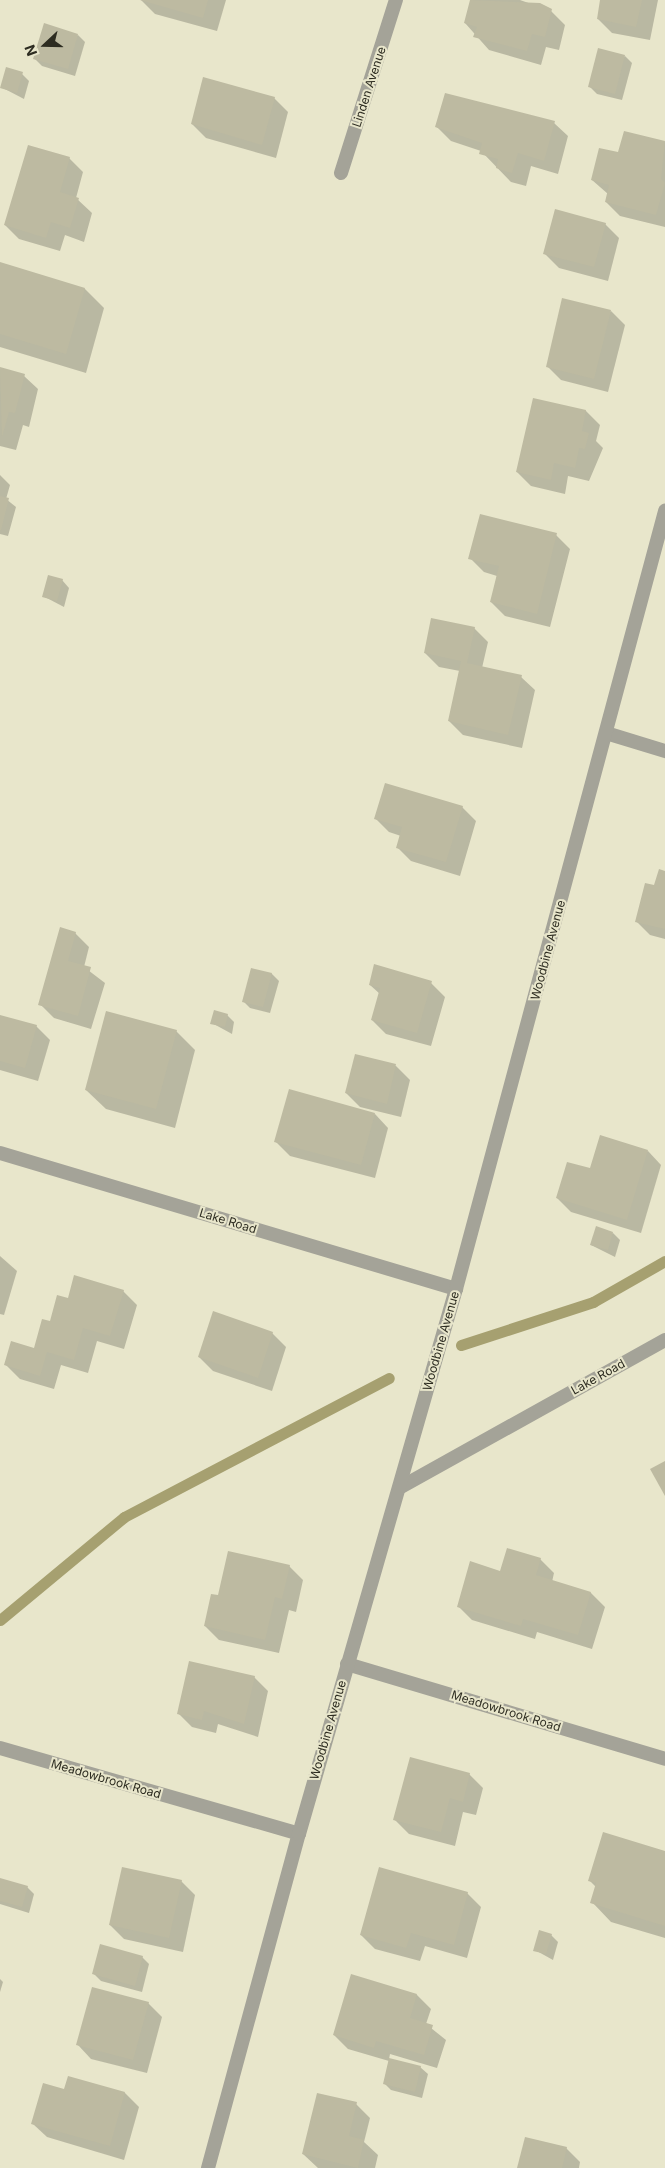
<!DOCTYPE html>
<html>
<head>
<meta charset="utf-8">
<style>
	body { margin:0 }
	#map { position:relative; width:665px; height:2168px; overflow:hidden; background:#e8e6cb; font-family:Inter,sans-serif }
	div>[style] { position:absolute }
	.shadow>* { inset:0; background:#0003 }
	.stream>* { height:11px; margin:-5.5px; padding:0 5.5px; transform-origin:5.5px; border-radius:5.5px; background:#a6a070 }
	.building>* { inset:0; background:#bdbaa1 }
	.minor>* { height:14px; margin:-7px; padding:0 7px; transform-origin:7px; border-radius:7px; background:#a4a398 }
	span { translate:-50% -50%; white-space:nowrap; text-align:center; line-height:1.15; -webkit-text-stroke:4px #e8e6cb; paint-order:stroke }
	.street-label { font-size:12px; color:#2d2c21 }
	.north { position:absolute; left:20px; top:20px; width:50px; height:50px; -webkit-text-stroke:4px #e8e6cb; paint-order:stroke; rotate:249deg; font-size:14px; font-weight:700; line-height:20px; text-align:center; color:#2d2c21 }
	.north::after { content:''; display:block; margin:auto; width:18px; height:22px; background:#2d2c21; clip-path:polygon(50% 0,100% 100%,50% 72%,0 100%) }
</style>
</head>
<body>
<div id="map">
	<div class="shadow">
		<div style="clip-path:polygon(141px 0,226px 0,217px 31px,155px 14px)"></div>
		<div style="clip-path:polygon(471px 0,520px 0,551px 11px,565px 25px,559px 50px,546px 47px,541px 65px,489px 50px,465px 23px)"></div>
		<div style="clip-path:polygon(602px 0,658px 0,650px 40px,612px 33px,598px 19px)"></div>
		<div style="clip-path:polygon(78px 35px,85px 42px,75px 76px,42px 66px,35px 59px)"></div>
		<div style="clip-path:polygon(625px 56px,632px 63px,622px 100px,597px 94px,590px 87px)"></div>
		<div style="clip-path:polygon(22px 74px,29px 81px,24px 99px,1px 87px)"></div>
		<div style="clip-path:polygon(274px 98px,288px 112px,276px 158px,206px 138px,192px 124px)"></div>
		<div style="clip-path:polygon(554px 123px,568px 136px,558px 174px,531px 166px,526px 186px,511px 182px,481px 151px,451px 141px,437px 127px)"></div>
		<div style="clip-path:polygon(625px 132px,665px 142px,665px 227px,620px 216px,606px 202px,608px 194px,592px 180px,619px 154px)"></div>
		<div style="clip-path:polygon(69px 158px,83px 172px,76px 198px,92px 213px,84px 242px,65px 235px,60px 251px,19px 239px,5px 225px)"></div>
		<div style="clip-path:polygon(605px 224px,619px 238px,608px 281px,559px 268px,545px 254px)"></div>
		<div style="clip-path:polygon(0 263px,85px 289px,104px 308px,86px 373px,0 347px)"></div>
		<div style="clip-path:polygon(611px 311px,625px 325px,608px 392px,561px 380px,547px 366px)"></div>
		<div style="clip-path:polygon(0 369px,24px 376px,38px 389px,29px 427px,23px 425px,16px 450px,0 446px)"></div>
		<div style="clip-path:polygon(534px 400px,586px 411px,600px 425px,596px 441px,603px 448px,589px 481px,568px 476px,565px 494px,531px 486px,517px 472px)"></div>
		<div style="clip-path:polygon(0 475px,10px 485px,6px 499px,16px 507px,8px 536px,0 534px)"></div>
		<div style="clip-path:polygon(556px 535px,570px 549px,550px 627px,505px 616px,491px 602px,497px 576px,484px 572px,470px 558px)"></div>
		<div style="clip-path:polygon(62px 580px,69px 588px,64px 607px,43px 596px)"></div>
		<div style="clip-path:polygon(474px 628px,488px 642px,482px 668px,521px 677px,535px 690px,522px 748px,463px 735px,449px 721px,460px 671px,439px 667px,425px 653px)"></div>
		<div style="clip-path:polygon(462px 807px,476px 821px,460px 876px,411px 861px,397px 847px,401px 836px,389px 832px,375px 818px)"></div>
		<div style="clip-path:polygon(665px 872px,665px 939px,650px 935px,636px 921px)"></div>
		<div style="clip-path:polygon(75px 933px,89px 947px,84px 967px,105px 983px,91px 1029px,54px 1018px,40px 1004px)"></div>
		<div style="clip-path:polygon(252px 970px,272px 974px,279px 981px,270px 1013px,250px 1008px,243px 1001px)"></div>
		<div style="clip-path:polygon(431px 983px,445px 997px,431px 1046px,386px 1034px,372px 1020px,380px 994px,370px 985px)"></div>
		<div style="clip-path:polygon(227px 1015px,234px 1022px,232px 1034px,212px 1023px)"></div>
		<div style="clip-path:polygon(0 1016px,36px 1026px,50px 1040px,38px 1081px,0 1070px)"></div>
		<div style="clip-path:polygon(176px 1031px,195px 1050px,175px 1128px,106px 1109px,86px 1090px)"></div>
		<div style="clip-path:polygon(356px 1056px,396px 1066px,410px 1080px,401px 1117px,360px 1107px,346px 1093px)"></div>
		<div style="clip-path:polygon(375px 1114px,388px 1128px,375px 1178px,290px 1156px,276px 1142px)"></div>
		<div style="clip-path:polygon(648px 1151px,661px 1165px,641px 1233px,571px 1212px,557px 1198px,591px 1170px)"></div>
		<div style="clip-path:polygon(613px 1233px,620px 1240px,615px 1257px,591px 1245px)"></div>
		<div style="clip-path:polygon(0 1256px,17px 1271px,4px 1315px,0 1314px)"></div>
		<div style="clip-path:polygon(123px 1291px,137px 1305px,124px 1349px,97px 1341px,88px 1373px,61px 1365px,54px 1389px,20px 1379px,6px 1365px,35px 1349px,69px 1300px)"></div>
		<div style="clip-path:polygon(272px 1333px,286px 1347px,272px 1391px,213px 1371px,199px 1357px)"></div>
		<div style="clip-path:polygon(540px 1559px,554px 1573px,552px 1582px,591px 1593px,605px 1607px,592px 1649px,537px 1632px,535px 1639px,472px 1620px,458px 1606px,501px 1572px)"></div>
		<div style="clip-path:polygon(289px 1566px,303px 1580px,296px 1612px,289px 1610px,279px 1653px,219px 1640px,205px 1626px,219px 1597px)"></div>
		<div style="clip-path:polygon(254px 1677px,268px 1691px,258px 1737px,218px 1724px,216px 1733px,192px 1727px,178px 1713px)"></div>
		<div style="clip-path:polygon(469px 1774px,483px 1788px,476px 1815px,463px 1812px,455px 1846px,409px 1834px,395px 1820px)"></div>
		<div style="clip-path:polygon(665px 1852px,665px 1938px,611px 1922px,592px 1902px,596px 1887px,589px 1880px)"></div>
		<div style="clip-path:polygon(0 1880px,27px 1887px,34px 1894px,29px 1913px,0 1904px)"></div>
		<div style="clip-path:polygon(181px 1881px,195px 1895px,183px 1952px,124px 1939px,110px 1925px)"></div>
		<div style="clip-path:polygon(467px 1893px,481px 1907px,467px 1958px,425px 1946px,420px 1961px,375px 1949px,361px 1935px)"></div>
		<div style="clip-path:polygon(551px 1935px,558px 1942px,553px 1960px,535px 1950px)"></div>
		<div style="clip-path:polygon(142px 1957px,149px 1964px,142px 1992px,101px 1981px,94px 1974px)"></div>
		<div style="clip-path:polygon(352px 1976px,417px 1995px,431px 2009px,426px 2024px,446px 2040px,437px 2068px,390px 2054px,389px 2059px,420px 2067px,428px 2074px,422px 2098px,391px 2090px,384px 2083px,389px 2061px,348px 2049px,334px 2035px)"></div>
		<div style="clip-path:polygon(0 1979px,3px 1982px,0 1992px)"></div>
		<div style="clip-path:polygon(148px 2003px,162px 2017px,147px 2073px,91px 2059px,78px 2045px)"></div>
		<div style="clip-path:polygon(65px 2090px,125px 2093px,139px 2107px,124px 2160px,47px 2137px,33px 2124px)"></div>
		<div style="clip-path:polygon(356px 2104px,370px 2118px,364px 2142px,378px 2155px,375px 2168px,318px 2168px,303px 2154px)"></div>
		<div style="clip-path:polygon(566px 2148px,580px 2162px,579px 2168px,518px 2168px)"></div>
	</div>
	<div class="stream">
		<div style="left:461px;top:1345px;width:139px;rotate:-18deg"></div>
		<div style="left:593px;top:1302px;width:83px;rotate:-29.7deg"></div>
		<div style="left:0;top:1620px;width:161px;rotate:-39.7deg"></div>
		<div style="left:124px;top:1517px;width:299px;rotate:-27.7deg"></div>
	</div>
	<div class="building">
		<div style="clip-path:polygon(140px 0,208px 0,203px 18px)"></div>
		<div style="clip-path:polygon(470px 0,540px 3px,552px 9px,545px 37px,532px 34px,527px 51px,473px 37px,477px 27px,464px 23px)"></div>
		<div style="clip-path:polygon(600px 0,642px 0,636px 27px,597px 19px)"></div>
		<div style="clip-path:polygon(44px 23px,78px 34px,68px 69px,33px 59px)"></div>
		<div style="clip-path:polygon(598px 48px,625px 55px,615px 94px,588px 87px)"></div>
		<div style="clip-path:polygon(6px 67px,23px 72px,17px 93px,0 88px)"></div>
		<div style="clip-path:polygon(203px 77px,275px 97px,262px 145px,191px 124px)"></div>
		<div style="clip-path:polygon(445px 93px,555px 121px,544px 161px,518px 153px,512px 173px,496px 168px,498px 159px,479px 154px,482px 143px,435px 127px)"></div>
		<div style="clip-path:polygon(624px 131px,665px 141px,661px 179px,665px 183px,656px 215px,605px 202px,609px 185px,591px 180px,599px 148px,618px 152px)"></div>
		<div style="clip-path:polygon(28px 145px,70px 157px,60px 192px,79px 198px,70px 228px,51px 222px,46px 238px,4px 225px)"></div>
		<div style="clip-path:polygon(555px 209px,606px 223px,594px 267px,543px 254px)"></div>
		<div style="clip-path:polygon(0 262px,85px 288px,66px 354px,0 334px)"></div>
		<div style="clip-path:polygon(562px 298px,611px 310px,594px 379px,546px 367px)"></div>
		<div style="clip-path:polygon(0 367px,25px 374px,15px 413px,9px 412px,2px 437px)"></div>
		<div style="clip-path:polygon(533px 398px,586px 410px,582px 431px,589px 433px,585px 449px,579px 448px,575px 468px,554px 463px,551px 480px,516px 472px)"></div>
		<div style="clip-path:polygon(0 496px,9px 498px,1px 530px,0 530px)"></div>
		<div style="clip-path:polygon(480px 514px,557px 533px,537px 614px,490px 602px,499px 566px,468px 559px)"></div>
		<div style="clip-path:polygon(48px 575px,63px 579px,57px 601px,42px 597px)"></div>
		<div style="clip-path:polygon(431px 618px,475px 627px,467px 663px,522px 675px,508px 735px,448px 721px,461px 661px,424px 653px)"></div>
		<div style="clip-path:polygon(385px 783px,463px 806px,446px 862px,396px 848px,402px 827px,374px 819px)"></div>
		<div style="clip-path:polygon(659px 869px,665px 871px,665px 929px,635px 922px,645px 883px,654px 885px)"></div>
		<div style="clip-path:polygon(60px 927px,76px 932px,68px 961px,91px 967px,78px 1016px,38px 1005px)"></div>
		<div style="clip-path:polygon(374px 964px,432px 981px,417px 1033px,371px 1020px,380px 988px,369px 985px)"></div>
		<div style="clip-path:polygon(251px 968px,272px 973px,263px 1007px,242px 1002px)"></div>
		<div style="clip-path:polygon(214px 1010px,228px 1014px,225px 1027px,210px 1024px)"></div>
		<div style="clip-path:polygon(106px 1011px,177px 1030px,156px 1109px,85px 1090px)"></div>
		<div style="clip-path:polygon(0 1015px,37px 1025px,25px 1068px,0 1061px)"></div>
		<div style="clip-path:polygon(355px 1054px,396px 1064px,387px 1104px,345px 1093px)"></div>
		<div style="clip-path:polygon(289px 1089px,375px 1113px,361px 1165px,274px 1142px)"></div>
		<div style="clip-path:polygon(600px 1135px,648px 1150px,627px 1220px,556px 1198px,567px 1162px,590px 1168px)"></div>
		<div style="clip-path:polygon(596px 1226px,613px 1232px,608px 1250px,590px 1245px)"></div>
		<div style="clip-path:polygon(74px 1275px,124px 1290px,110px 1336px,83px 1328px,74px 1360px,47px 1352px,40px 1376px,4px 1365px,11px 1341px,34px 1348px,42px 1319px,50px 1321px,57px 1295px,68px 1298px)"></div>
		<div style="clip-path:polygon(213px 1311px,273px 1332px,258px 1378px,198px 1357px)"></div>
		<div style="clip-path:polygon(665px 1461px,665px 1496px,650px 1469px)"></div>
		<div style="clip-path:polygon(507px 1548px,541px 1558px,536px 1575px,591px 1592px,578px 1635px,523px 1619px,521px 1626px,457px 1607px,470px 1561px,500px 1571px)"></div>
		<div style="clip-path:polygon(228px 1551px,290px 1565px,282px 1599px,275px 1597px,265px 1640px,204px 1626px,211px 1594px,218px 1595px)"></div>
		<div style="clip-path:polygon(189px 1661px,255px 1676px,244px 1724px,204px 1711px,202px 1720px,177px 1714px)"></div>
		<div style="clip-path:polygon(410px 1757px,470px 1773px,463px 1802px,450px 1798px,441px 1832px,393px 1820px)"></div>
		<div style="clip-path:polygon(603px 1832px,665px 1851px,665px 1926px,590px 1903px,596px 1883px,588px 1881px)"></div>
		<div style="clip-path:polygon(122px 1867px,182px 1880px,169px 1938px,109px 1925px)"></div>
		<div style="clip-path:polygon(379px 1867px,468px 1892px,454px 1945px,411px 1933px,406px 1948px,360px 1935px)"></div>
		<div style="clip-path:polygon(0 1878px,28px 1886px,22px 1907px,0 1901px)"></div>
		<div style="clip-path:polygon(539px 1930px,552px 1934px,546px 1954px,533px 1951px)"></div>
		<div style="clip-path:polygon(100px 1944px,143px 1956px,135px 1986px,92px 1974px)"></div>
		<div style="clip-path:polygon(351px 1974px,417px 1994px,410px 2018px,433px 2025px,424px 2055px,376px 2041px,374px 2048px,333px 2035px)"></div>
		<div style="clip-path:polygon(92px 1987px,149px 2002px,133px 2060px,76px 2045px)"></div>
		<div style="clip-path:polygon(389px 2058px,421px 2066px,415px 2092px,383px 2084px)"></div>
		<div style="clip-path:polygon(68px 2076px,125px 2092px,110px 2146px,31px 2124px,43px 2083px,64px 2089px)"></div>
		<div style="clip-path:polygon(317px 2093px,357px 2102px,349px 2136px,364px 2140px,358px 2168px,302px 2154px)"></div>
		<div style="clip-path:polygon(525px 2137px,567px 2147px,562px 2168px,517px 2168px)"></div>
	</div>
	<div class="minor">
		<div style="left:341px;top:173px;width:182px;rotate:-72.4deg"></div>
		<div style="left:606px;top:733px;width:62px;rotate:17deg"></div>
		<div style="left:0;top:1153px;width:476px;rotate:16.6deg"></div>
		<div style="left:401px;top:1487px;width:302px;rotate:-29.1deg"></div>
		<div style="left:347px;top:1664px;width:332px;rotate:16.6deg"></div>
		<div style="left:0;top:1748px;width:311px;rotate:16deg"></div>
		<div style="left:208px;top:2168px;width:346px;rotate:-74.8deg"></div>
		<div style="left:299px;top:1834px;width:567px;rotate:-73.93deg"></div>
		<div style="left:456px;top:1289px;width:806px;rotate:-74.96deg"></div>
	</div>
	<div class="street-label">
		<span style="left:369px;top:87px;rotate:-72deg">Linden Avenue</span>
		<span style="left:548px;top:950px;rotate:-75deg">Woodbine Avenue</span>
		<span style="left:228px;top:1221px;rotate:17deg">Lake Road</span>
		<span style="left:441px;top:1341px;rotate:-74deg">Woodbine Avenue</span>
		<span style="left:598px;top:1377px;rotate:-29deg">Lake Road</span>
		<span style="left:506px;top:1711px;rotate:17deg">Meadowbrook Road</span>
		<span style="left:328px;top:1730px;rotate:-74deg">Woodbine Avenue</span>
		<span style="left:106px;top:1779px;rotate:16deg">Meadowbrook Road</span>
	</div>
	<div class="north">N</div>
</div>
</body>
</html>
